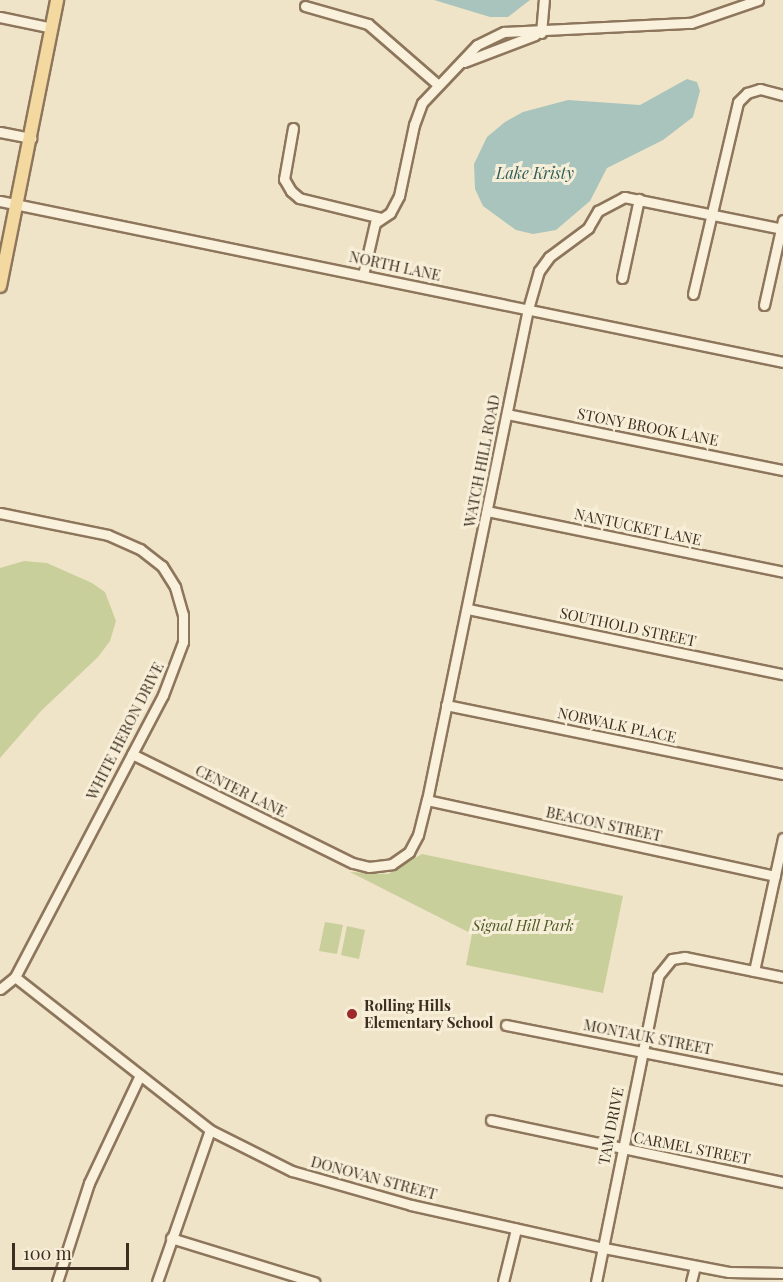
<!DOCTYPE html>
<html>
<head>
<meta charset="utf-8">
<style>
	body { margin:0 }
	#map { position:relative; width:783px; height:1282px; overflow:hidden; background:#f0e4c8; font-family:"Playfair Display",serif }
	div>[style] { position:absolute }
	.green>* { inset:0; background:#c9cf9b }
	.water>* { inset:0; background:#a9c4bc }
	.roads { filter:drop-shadow(2px 0 #8d765c) drop-shadow(-2px 0 #8d765c) drop-shadow(0 2px #8d765c) drop-shadow(0 -2px #8d765c) }
	.minor>* { height:9px; margin:-4.5px; padding:0 4.5px; transform-origin:4.5px; border-radius:4.5px; background:#faf1dc }
	.major>* { height:12px; margin:-6px; padding:0 6px; transform-origin:6px; border-radius:6px; background:#f3d9a0 }
	.dots>* { width:16px; height:16px; translate:-50% -50%; box-sizing:border-box; border:3px solid #f7eed8; border-radius:50% }
	span { translate:-50% -50%; white-space:nowrap; text-align:center; line-height:1.15; -webkit-text-stroke:6px #f7eed8; paint-order:stroke }
	.street-label { font-size:15px; color:#3d2e20 }
	.park-label { font-size:15px; color:#4d5a26; font-style:italic }
	.poi-label { font-size:15px; color:#3d2e20; font-weight:700 }
	.left { translate:0 -50%; text-align:left }
	.water-label { font-size:16px; color:#2f5d5a; font-style:italic }
	.scale { position:absolute; left:12px; top:1243px; width:117px; height:27px; box-sizing:border-box; border:3px solid #3d2e20; border-top:0; padding-left:8px; font-size:18px; line-height:21px; white-space:nowrap; color:#3d2e20; -webkit-text-stroke:4px #f7eed8; paint-order:stroke }
</style>
</head>
<body>
<div id="map">
	<div class="green">
		<div style="clip-path:polygon(24px 561px,47px 563px,92px 583px,105px 592px,116px 621px,110px 641px,98px 657px,41px 711px,0 758px,0 568px)"></div>
		<div style="clip-path:polygon(422px 854px,623px 896px,603px 993px,466px 965px,472px 934px,350px 872px,388px 874px)"></div>
		<div style="clip-path:polygon(325px 922px,343px 925px,337px 954px,319px 951px)"></div>
		<div style="clip-path:polygon(347px 926px,365px 930px,359px 959px,341px 955px)"></div>
	</div>
	<div class="water">
		<div style="clip-path:polygon(434px 0,530px 0,508px 17px,490px 17px)"></div>
		<div style="clip-path:polygon(687px 79px,697px 82px,700px 91px,693px 117px,663px 140px,607px 168px,590px 201px,556px 230px,533px 234px,516px 230px,483px 206px,475px 189px,474px 164px,487px 137px,505px 122px,523px 112px,568px 100px,640px 105px)"></div>
	</div>
	<div class="roads">
		<div class="minor">
			<div style="left:305px;top:6px;width:66px;rotate:15.9deg"></div>
			<div style="left:368px;top:24px;width:91px;rotate:41deg"></div>
			<div style="left:0;top:17px;width:53px;rotate:11.9deg"></div>
			<div style="left:541px;top:33px;width:33px;rotate:-85deg"></div>
			<div style="left:464px;top:62px;width:76px;rotate:-20.8deg"></div>
			<div style="left:293px;top:128px;width:52px;rotate:100deg"></div>
			<div style="left:284px;top:179px;width:14px;rotate:60deg"></div>
			<div style="left:291px;top:191px;width:11px;rotate:41deg"></div>
			<div style="left:299px;top:198px;width:84px;rotate:13.7deg"></div>
			<div style="left:0;top:132px;width:32px;rotate:11deg"></div>
			<div style="left:0;top:201px;width:799px;rotate:11.62deg"></div>
			<div style="left:363px;top:275px;width:53px;rotate:-77deg"></div>
			<div style="left:375px;top:223px;width:18px;rotate:-34deg"></div>
			<div style="left:390px;top:213px;width:19px;rotate:-62deg"></div>
			<div style="left:399px;top:196px;width:73px;rotate:-78.1deg"></div>
			<div style="left:414px;top:125px;width:23px;rotate:-70deg"></div>
			<div style="left:422px;top:103px;width:80px;rotate:-46.5deg"></div>
			<div style="left:477px;top:45px;width:30px;rotate:-26deg"></div>
			<div style="left:504px;top:32px;width:187px;rotate:-2.8deg"></div>
			<div style="left:691px;top:23px;width:71px;rotate:-18.9deg"></div>
			<div style="left:622px;top:278px;width:81px;rotate:-77.9deg"></div>
			<div style="left:693px;top:294px;width:197px;rotate:-76.8deg"></div>
			<div style="left:738px;top:102px;width:13px;rotate:-45deg"></div>
			<div style="left:747px;top:93px;width:14px;rotate:-17deg"></div>
			<div style="left:760px;top:89px;width:24px;rotate:15deg"></div>
			<div style="left:764px;top:305px;width:87px;rotate:-77.4deg"></div>
			<div style="left:507px;top:414px;width:282px;rotate:11.5deg"></div>
			<div style="left:487px;top:511px;width:302px;rotate:11.6deg"></div>
			<div style="left:0;top:513px;width:110px;rotate:11.5deg"></div>
			<div style="left:108px;top:535px;width:35px;rotate:24deg"></div>
			<div style="left:140px;top:549px;width:28px;rotate:38deg"></div>
			<div style="left:162px;top:566px;width:25px;rotate:58deg"></div>
			<div style="left:175px;top:587px;width:29px;rotate:74deg"></div>
			<div style="left:183px;top:615px;width:27px;rotate:90deg"></div>
			<div style="left:183px;top:642px;width:57px;rotate:110.7deg"></div>
			<div style="left:163px;top:695px;width:318px;rotate:117.7deg"></div>
			<div style="left:15px;top:977px;width:19px;rotate:141deg"></div>
			<div style="left:468px;top:609px;width:322px;rotate:11.7deg"></div>
			<div style="left:446px;top:705px;width:344px;rotate:11.6deg"></div>
			<div style="left:132px;top:754px;width:246px;rotate:26.3deg"></div>
			<div style="left:353px;top:863px;width:16px;rotate:14deg"></div>
			<div style="left:369px;top:867px;width:23px;rotate:-7deg"></div>
			<div style="left:392px;top:864px;width:21px;rotate:-35deg"></div>
			<div style="left:409px;top:852px;width:19px;rotate:-62deg"></div>
			<div style="left:418px;top:835px;width:36px;rotate:-76deg"></div>
			<div style="left:427px;top:800px;width:501px;rotate:-78.38deg"></div>
			<div style="left:528px;top:309px;width:40px;rotate:-74deg"></div>
			<div style="left:539px;top:271px;width:17px;rotate:-54deg"></div>
			<div style="left:549px;top:257px;width:49px;rotate:-36.6deg"></div>
			<div style="left:588px;top:228px;width:20px;rotate:-60deg"></div>
			<div style="left:598px;top:211px;width:30px;rotate:-28deg"></div>
			<div style="left:624px;top:197px;width:162px;rotate:11.4deg"></div>
			<div style="left:427px;top:800px;width:356px;rotate:12.3deg"></div>
			<div style="left:754px;top:971px;width:136px;rotate:-77.7deg"></div>
			<div style="left:15px;top:977px;width:248px;rotate:38.1deg"></div>
			<div style="left:210px;top:1130px;width:92px;rotate:26.6deg"></div>
			<div style="left:292px;top:1171px;width:124px;rotate:15.9deg"></div>
			<div style="left:411px;top:1205px;width:198px;rotate:12.6deg"></div>
			<div style="left:604px;top:1248px;width:127px;rotate:10.9deg"></div>
			<div style="left:729px;top:1272px;width:54px;rotate:1.1deg"></div>
			<div style="left:506px;top:1025px;width:282px;rotate:11.2deg"></div>
			<div style="left:491px;top:1120px;width:299px;rotate:12deg"></div>
			<div style="left:171px;top:1238px;width:150px;rotate:17.1deg"></div>
			<div style="left:57px;top:1282px;width:104px;rotate:-72.1deg"></div>
			<div style="left:89px;top:1183px;width:119px;rotate:-64.7deg"></div>
			<div style="left:157px;top:1282px;width:161px;rotate:-70.8deg"></div>
			<div style="left:503px;top:1282px;width:55px;rotate:-76.2deg"></div>
			<div style="left:596px;top:1282px;width:312px;rotate:-78.5deg"></div>
			<div style="left:658px;top:976px;width:22px;rotate:-51deg"></div>
			<div style="left:672px;top:959px;width:13px;rotate:-9deg"></div>
			<div style="left:685px;top:957px;width:100px;rotate:11.5deg"></div>
			<div style="left:691px;top:1282px;width:16px;rotate:-76deg"></div>
		</div>
		<div class="major">
			<div style="left:0;top:286px;width:292px;rotate:-78.7deg"></div>
		</div>
	</div>
	<div class="dots">
		<div style="left:352px;top:1014px;background:#9e2a2b"></div>
	</div>
	<div class="street-label">
		<span style="left:395px;top:266px;rotate:12deg">NORTH LANE</span>
		<span style="left:648px;top:427px;rotate:11deg">STONY BROOK LANE</span>
		<span style="left:482px;top:461px;rotate:-79deg">WATCH HILL ROAD</span>
		<span style="left:638px;top:527px;rotate:12deg">NANTUCKET LANE</span>
		<span style="left:628px;top:627px;rotate:12deg">SOUTHOLD STREET</span>
		<span style="left:617px;top:725px;rotate:12deg">NORWALK PLACE</span>
		<span style="left:125px;top:731px;rotate:-63deg">WHITE HERON DRIVE</span>
		<span style="left:241px;top:791px;rotate:26deg">CENTER LANE</span>
		<span style="left:604px;top:824px;rotate:12deg">BEACON STREET</span>
		<span style="left:648px;top:1037px;rotate:11deg">MONTAUK STREET</span>
		<span style="left:611px;top:1126px;rotate:-79deg">TAM DRIVE</span>
		<span style="left:692px;top:1148px;rotate:11deg">CARMEL STREET</span>
		<span style="left:374px;top:1178px;rotate:15deg">DONOVAN STREET</span>
	</div>
	<div class="park-label">
		<span style="left:523px;top:926px">Signal Hill Park</span>
	</div>
	<div class="poi-label">
		<span class="left" style="left:364px;top:1014px">Rolling Hills<br>Elementary School</span>
	</div>
	<div class="water-label">
		<span style="left:535px;top:173px">Lake Kristy</span>
	</div>
	<div class="scale">100 m</div>
</div>
</body>
</html>
